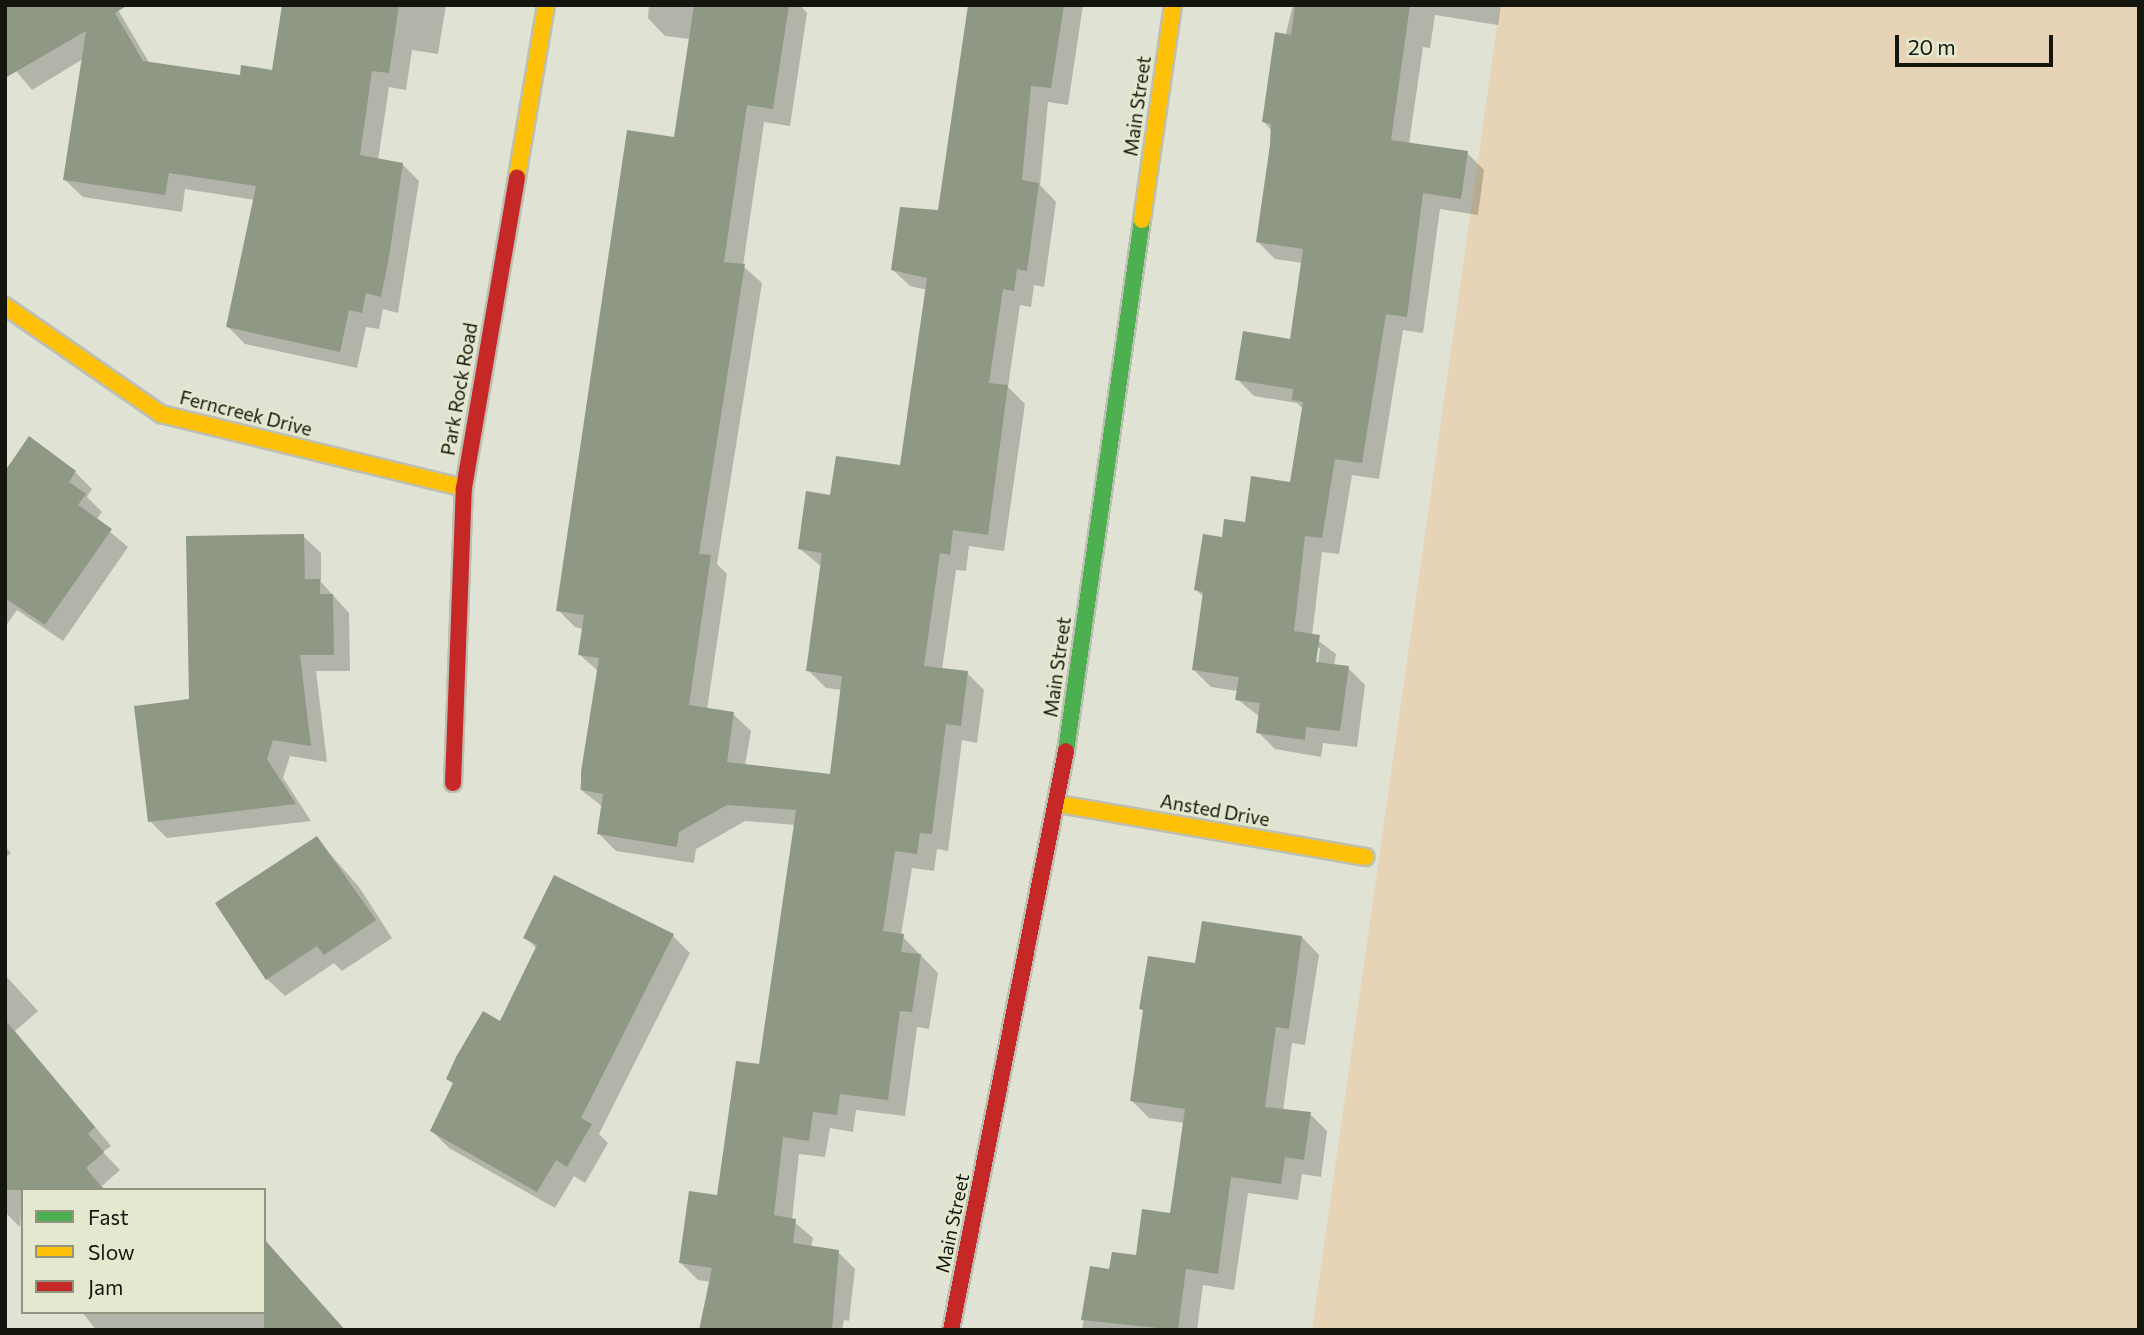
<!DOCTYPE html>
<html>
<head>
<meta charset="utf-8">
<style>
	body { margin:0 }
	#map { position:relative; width:2144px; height:1335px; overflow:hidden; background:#e0e2d4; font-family:Commissioner,sans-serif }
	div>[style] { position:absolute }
	.green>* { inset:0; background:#e7d4b6 }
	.shadow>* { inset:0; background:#0003 }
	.building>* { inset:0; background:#8e9885 }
	.roads { filter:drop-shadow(2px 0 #bdbfb3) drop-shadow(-2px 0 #bdbfb3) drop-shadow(0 2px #bdbfb3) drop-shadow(0 -2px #bdbfb3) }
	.fast>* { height:16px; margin:-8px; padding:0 8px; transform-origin:8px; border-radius:8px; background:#4caf50 }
	.slow>* { height:16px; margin:-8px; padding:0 8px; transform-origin:8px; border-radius:8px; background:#ffc107 }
	.jam>* { height:16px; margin:-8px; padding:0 8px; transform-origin:8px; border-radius:8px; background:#c62828 }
	span { translate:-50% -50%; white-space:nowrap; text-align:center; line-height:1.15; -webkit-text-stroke:5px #e3e8ce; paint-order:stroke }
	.street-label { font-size:19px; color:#14150c }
	.frame { position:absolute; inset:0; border:7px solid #14150c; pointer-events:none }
	.legend { position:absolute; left:21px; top:1188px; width:245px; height:126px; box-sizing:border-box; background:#e3e8ce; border:2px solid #909480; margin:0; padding:9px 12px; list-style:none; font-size:21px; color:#14150c }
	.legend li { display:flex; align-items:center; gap:14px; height:35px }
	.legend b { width:35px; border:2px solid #909480 }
	.scale { position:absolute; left:1895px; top:35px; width:158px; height:32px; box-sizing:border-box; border:4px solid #14150c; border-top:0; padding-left:9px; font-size:21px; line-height:24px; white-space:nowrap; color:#14150c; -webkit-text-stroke:5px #e3e8ce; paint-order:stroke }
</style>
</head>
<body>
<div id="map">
	<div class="green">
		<div style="clip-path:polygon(1500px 5px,2139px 5px,2139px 1330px,1312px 1330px)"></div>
	</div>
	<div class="shadow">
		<div style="clip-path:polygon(115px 5px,150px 64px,241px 77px,274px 72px,285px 5px,446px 5px,438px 54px,412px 50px,406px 90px,389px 87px,378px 160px,402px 164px,419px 181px,398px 313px,383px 309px,379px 329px,366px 327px,357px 368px,245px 344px,227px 326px,255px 200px,185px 189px,182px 212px,83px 197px,65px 180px,83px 59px,32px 90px,8px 61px)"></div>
		<div style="clip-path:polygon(649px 5px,800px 5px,807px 13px,790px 126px,764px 122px,743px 266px,762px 283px,717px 564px,727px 574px,707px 710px,733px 714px,751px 731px,745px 766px,831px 776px,842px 690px,826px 688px,808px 670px,822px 567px,800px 549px,832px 497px,902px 467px,927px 290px,910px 286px,892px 269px,939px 212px,969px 5px,1083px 5px,1068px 105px,1048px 102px,1040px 185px,1056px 202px,1044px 287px,1034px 285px,1031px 307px,1020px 305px,1008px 387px,1025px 404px,1004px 551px,969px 546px,966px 571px,956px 570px,942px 670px,967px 673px,984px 690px,977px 743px,962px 740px,948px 851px,937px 849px,934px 871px,912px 868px,901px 935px,938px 973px,929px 1029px,917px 1027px,905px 1116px,856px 1110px,853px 1132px,830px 1128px,825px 1157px,799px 1154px,792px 1220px,813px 1238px,811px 1248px,838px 1252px,855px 1269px,849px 1321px,844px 1320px,842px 1330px,701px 1330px,711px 1282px,698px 1280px,681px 1263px,718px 1197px,761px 1066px,796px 825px,745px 821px,696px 849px,694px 863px,616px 851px,599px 834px,603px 807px,580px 789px,599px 672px,580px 655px,583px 629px,575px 627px,558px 610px,675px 139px,690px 39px,665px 36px,648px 18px)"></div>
		<div style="clip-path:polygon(evenodd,1293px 5px,1501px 5px,1498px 25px,1435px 15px,1430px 48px,1423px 47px,1409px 144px,1467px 153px,1484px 170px,1478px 215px,1440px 209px,1423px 333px,1403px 330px,1379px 479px,1352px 475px,1339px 554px,1322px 552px,1312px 636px,1336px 654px,1334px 666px,1348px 668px,1365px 685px,1357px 747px,1323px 743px,1321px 757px,1275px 749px,1258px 732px,1260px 717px,1237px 699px,1238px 691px,1211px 687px,1194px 670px,1204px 597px,1196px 590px,1224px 539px,1292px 484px,1303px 409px,1297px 403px,1254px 396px,1237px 379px,1292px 341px,1303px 263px,1275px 259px,1258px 242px,1272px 131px,1264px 122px,1293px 5px,1316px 648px,1320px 648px,1317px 671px,1313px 670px,1316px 648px)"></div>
		<div style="clip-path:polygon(5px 472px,75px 472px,92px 489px,87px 497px,102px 512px,96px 520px,128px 547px,63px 641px,17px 610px,5px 627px)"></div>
		<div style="clip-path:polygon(303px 536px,321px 553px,321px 582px,349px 613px,350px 671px,316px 671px,327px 762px,290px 756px,283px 778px,311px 821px,167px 838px,150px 821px,191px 701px)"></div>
		<div style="clip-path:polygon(317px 839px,359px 887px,392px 938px,342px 971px,334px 963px,285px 996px,267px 979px)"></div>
		<div style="clip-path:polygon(5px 846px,11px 853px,5px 858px)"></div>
		<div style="clip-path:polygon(673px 936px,690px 953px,599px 1134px,608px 1143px,585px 1183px,574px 1176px,555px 1208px,449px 1148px,432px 1131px,454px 1085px,448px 1078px,501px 1023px,537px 949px,526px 938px)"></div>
		<div style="clip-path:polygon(1302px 937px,1319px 955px,1305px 1045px,1292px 1043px,1283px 1111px,1310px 1114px,1327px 1131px,1321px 1177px,1302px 1174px,1298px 1200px,1248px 1193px,1234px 1290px,1203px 1285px,1197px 1330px,1082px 1330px,1091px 1268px,1110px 1271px,1137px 1257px,1171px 1215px,1185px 1123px,1149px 1118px,1132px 1101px,1145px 1012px,1141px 1008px,1196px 965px)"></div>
		<div style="clip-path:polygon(5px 975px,38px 1011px,15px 1031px,111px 1146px,103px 1152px,120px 1170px,102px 1186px,105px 1190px,23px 1190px,20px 1227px,5px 1212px)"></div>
		<div style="clip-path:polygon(266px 1243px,345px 1330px,96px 1330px,82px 1312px,264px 1312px)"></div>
	</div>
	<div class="building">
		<div style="clip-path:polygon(5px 5px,128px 5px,115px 13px,143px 61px,240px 75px,241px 65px,272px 70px,282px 5px,399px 5px,389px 73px,372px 71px,360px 155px,403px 163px,389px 257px,381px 297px,366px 293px,362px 313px,349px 310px,340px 352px,226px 327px,256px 186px,169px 173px,165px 195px,63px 180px,86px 31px,5px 78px)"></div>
		<div style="clip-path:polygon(694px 5px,789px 5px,773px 109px,747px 105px,724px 262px,745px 264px,699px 554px,711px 555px,689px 705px,734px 712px,727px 762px,830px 774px,842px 676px,806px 671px,822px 553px,798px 549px,806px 491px,830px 495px,836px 456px,900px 465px,927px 278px,891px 270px,900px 207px,938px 210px,968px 5px,1064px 5px,1051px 88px,1031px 86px,1022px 180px,1039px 183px,1027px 271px,1017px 269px,1014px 291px,1003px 289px,989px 383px,1008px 385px,988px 535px,953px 530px,950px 555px,940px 553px,924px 666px,968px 671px,961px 726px,946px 724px,932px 834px,920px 833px,917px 854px,895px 851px,883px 931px,904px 934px,901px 952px,921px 954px,912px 1012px,900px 1011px,888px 1100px,840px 1094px,837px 1115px,813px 1112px,809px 1141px,783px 1137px,774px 1215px,796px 1219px,793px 1243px,839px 1250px,832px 1330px,699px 1330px,712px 1268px,679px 1263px,689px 1191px,717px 1195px,736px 1061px,759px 1064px,796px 810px,727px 805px,679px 832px,677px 847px,597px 834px,603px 794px,581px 790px,581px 772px,599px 658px,578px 655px,584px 615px,556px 611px,627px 130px,674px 137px)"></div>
		<div style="clip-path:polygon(1295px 5px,1410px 5px,1391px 140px,1468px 151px,1461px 199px,1423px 193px,1407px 317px,1386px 314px,1362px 463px,1335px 459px,1322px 538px,1305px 536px,1294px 631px,1320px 635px,1316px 662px,1349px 666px,1340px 731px,1306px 727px,1305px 740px,1256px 733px,1260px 703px,1235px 700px,1239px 677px,1192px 670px,1203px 592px,1194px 590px,1203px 534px,1222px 537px,1224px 519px,1245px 522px,1251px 476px,1290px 482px,1303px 402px,1292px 400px,1293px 389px,1235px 380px,1243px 331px,1290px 339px,1303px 249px,1256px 242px,1270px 145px,1271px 124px,1262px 122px,1275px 32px,1291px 35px)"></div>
		<div style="clip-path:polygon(29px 436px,76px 471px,69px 482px,86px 494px,78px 505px,112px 529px,45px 625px,5px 598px,5px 471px)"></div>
		<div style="clip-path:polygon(304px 534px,305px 579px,320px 579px,320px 594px,333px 594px,334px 655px,300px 655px,311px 746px,273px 740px,267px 759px,296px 804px,148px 822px,134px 706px,189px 699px,186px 536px)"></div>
		<div style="clip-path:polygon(317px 836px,376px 920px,324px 955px,317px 946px,266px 980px,215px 903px)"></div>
		<div style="clip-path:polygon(554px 875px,674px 934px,581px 1118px,592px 1124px,567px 1167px,556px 1160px,537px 1192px,430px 1131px,453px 1083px,446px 1079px,456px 1057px,483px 1011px,500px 1021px,537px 945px,523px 938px)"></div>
		<div style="clip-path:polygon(1202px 921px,1302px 936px,1289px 1029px,1276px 1027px,1265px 1107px,1311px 1112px,1304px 1160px,1285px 1157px,1281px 1184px,1231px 1177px,1218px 1274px,1186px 1269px,1178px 1330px,1081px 1320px,1090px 1266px,1109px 1269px,1112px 1252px,1136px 1255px,1142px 1209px,1170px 1213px,1185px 1109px,1130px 1101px,1143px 1010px,1139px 1009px,1148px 956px,1195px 963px)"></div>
		<div style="clip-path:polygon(5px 1020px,95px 1127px,88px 1134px,104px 1152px,86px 1168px,104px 1190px,5px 1190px)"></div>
		<div style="clip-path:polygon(264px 1239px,345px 1330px,264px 1330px)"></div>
	</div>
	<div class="roads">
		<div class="fast">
			<div style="left:1066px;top:751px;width:536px;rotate:-81.85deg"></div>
		</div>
		<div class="slow">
			<div style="left:517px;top:177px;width:174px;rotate:-80.4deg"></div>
			<div style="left:1142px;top:220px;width:217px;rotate:-81.8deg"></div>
			<div style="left:5px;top:306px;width:190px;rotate:34.7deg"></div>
			<div style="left:161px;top:414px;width:312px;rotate:13.7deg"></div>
			<div style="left:1059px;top:804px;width:311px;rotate:9.8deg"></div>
		</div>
		<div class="jam">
			<div style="left:453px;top:783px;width:295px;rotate:-87.9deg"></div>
			<div style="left:464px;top:488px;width:315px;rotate:-80.3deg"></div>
			<div style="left:951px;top:1330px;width:590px;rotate:-78.77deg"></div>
		</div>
	</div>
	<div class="street-label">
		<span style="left:1137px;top:106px;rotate:-82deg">Main Street</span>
		<span style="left:459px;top:389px;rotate:-80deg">Park Rock Road</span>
		<span style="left:246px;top:413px;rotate:14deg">Ferncreek Drive</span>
		<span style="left:1057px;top:667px;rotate:-82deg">Main Street</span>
		<span style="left:1215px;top:810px;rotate:10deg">Ansted Drive</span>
		<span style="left:952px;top:1223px;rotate:-78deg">Main Street</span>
	</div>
	<div class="frame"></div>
	<ul class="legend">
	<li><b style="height:9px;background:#4caf50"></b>Fast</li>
	<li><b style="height:9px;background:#ffc107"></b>Slow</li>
	<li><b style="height:9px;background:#c62828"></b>Jam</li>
	</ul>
	<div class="scale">20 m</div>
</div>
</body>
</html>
